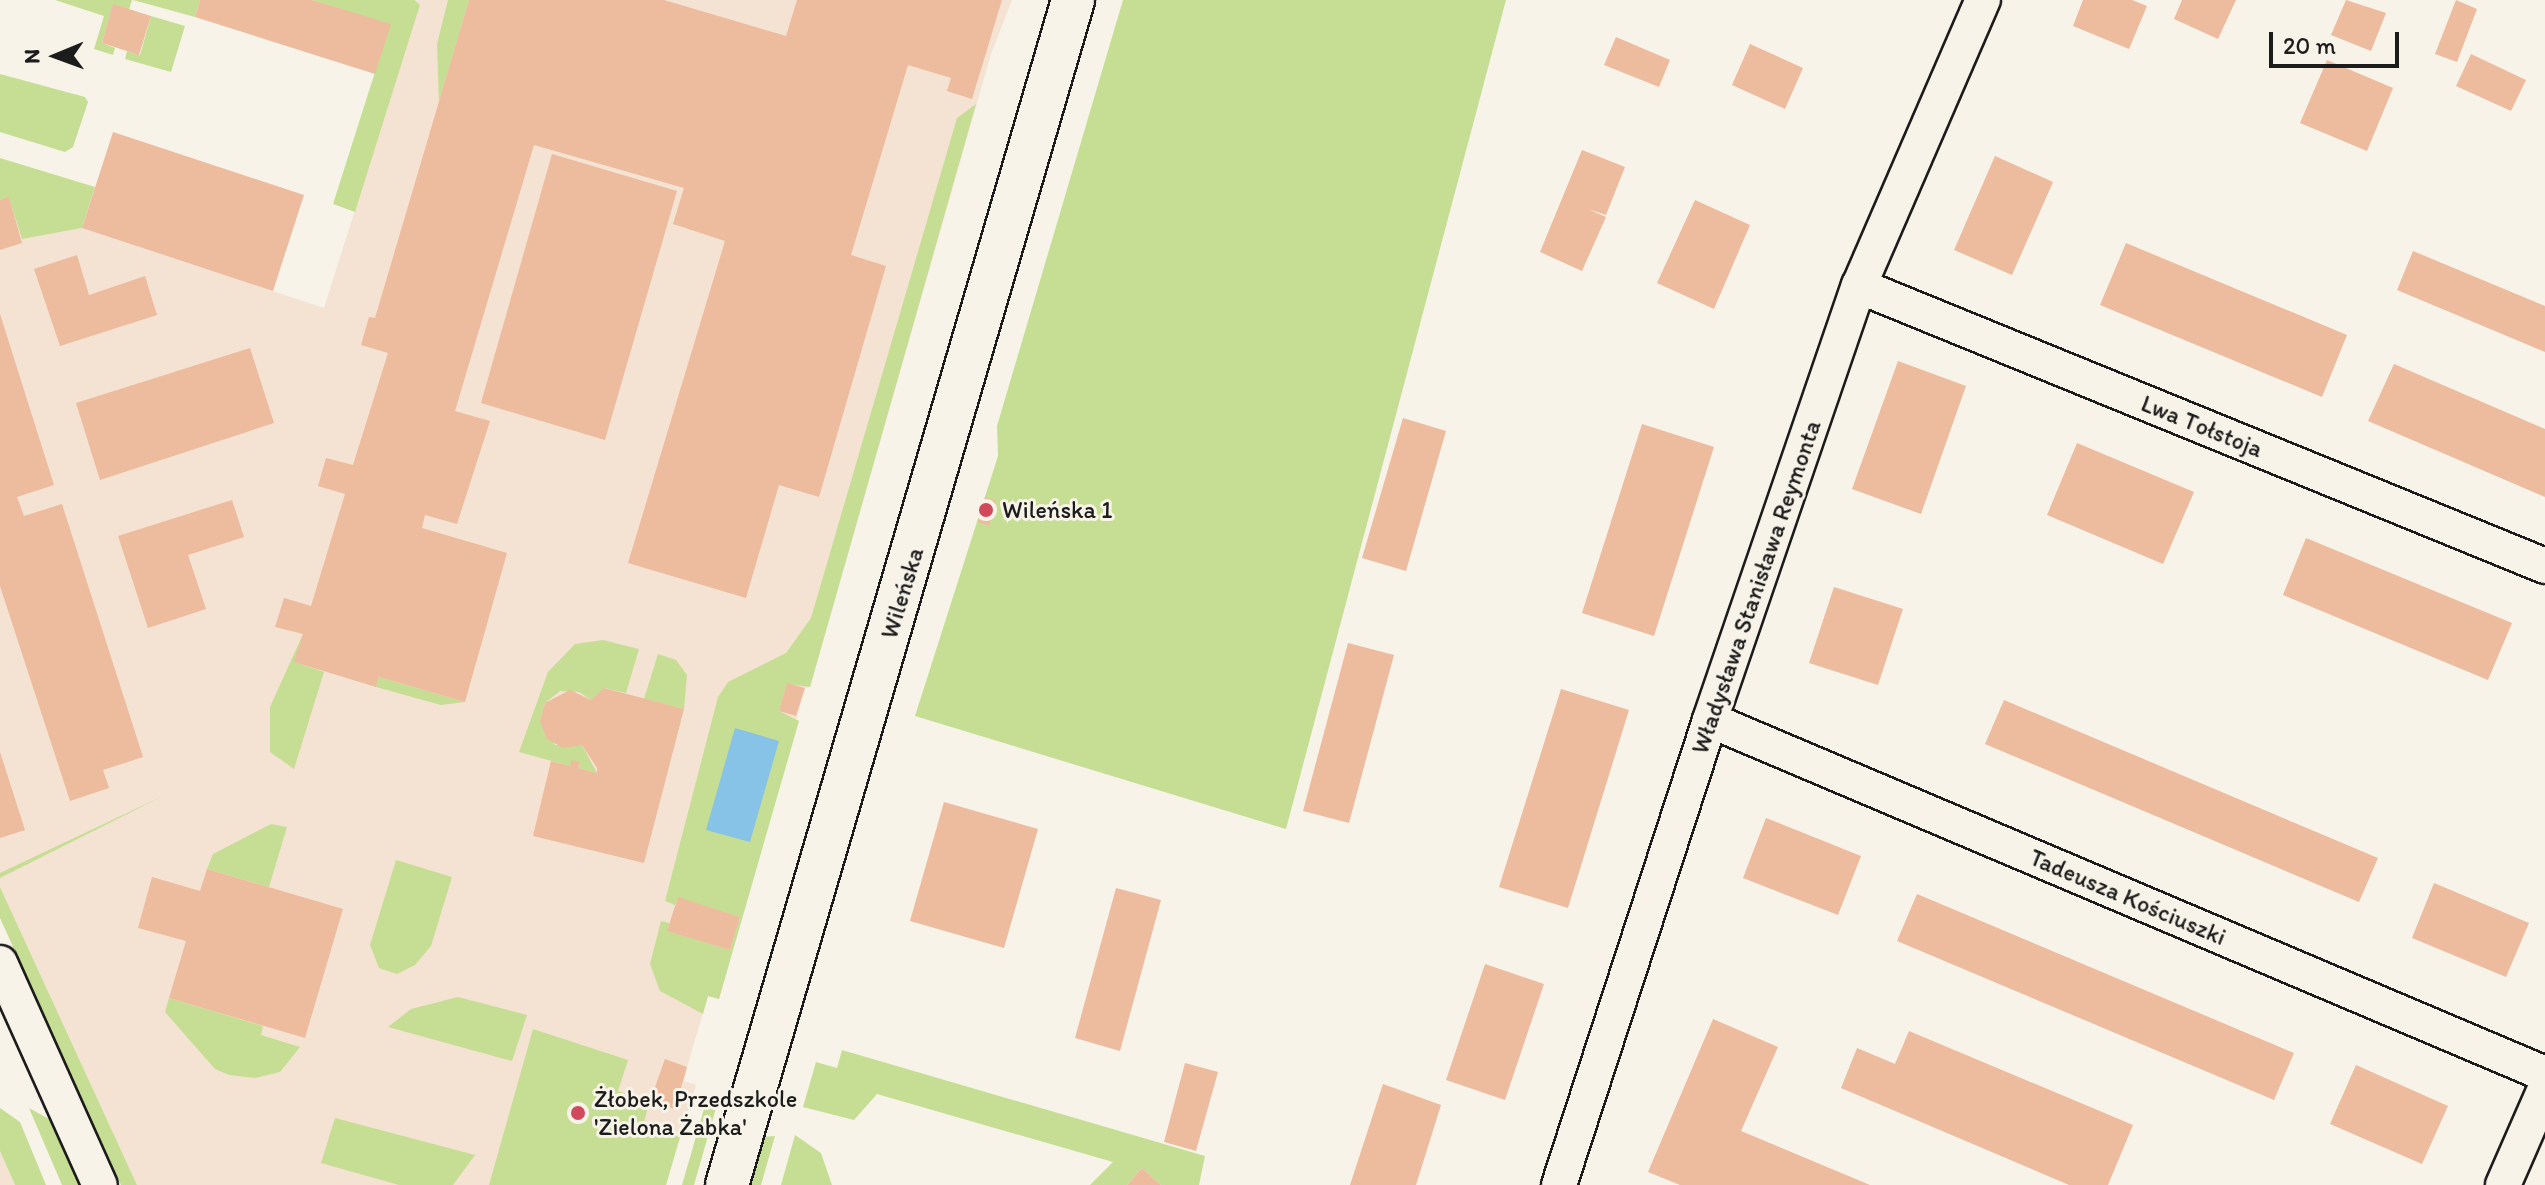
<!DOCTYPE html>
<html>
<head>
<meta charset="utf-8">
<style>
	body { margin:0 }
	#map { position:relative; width:2545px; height:1185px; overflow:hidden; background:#f7f3e8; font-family:Itim,sans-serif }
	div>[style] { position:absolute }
	.built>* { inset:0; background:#f4e2d2 }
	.green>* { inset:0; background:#c6de94 }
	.water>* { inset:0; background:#87c2e7 }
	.building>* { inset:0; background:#edbb9e }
	.roads { filter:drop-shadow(2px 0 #1c1c1c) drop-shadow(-2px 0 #1c1c1c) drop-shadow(0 2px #1c1c1c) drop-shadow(0 -2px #1c1c1c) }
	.minor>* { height:34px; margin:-17px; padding:0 17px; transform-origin:17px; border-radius:17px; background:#f7f3e8 }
	.tertiary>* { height:42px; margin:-21px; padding:0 21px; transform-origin:21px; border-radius:21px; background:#f7f3e8 }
	.dots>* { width:22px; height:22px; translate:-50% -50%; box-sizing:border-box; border:4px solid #f7f3e8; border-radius:50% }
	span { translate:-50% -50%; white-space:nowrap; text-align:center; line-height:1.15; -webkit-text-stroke:6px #f7f3e8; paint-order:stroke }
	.street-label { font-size:24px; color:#1c1c1c }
	.poi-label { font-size:24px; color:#1c1c1c }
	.left { translate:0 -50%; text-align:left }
	.north { position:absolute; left:16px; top:16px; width:80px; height:80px; -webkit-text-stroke:6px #f7f3e8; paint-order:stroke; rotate:269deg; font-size:22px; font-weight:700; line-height:32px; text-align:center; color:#1c1c1c }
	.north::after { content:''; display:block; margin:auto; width:28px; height:36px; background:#1c1c1c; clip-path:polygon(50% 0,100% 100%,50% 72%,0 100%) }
	.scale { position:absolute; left:2269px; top:32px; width:130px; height:36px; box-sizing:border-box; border:4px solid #1c1c1c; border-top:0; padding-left:10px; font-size:24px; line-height:28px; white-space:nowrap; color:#1c1c1c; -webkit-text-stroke:6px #f7f3e8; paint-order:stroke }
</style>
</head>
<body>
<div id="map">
	<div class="built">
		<div style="clip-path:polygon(416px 0,1012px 0,991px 54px,810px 687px,805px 688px,719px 999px,708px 996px,687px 1067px,684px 1081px,696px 1085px,666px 1185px,137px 1185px,0 887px,0 195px,9px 197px,22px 239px,82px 228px,324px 308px,420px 5px)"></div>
		<div style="clip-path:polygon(0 1151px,15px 1185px,0 1185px)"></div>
	</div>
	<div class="green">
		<div style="clip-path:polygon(55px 0,132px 0,129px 10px,113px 5px,102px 43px,115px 48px,113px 55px,94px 49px,104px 16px)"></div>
		<div style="clip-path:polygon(133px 0,200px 0,195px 17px)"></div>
		<div style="clip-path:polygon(312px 0,415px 0,420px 5px,355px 212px,333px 204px,390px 25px)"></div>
		<div style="clip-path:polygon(448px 0,469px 0,439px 102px,437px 44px)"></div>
		<div style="clip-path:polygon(1123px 0,1506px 0,1286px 829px,915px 716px,998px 456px,997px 426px)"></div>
		<div style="clip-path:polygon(151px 16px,185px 26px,171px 72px,125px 59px,127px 51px,140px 55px)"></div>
		<div style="clip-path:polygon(0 74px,85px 97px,88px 102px,73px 147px,65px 152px,0 132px)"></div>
		<div style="clip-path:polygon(976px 104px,810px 687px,787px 684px,779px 711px,799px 721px,719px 999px,708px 996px,703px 1014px,660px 991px,650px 964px,661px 921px,669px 923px,668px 931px,730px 950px,740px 917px,678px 898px,675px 905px,665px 901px,718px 697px,728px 682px,786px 653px,811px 618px,957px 118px)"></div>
		<div style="clip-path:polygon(0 158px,95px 187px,82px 228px,22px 239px,9px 198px,0 200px)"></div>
		<div style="clip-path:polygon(303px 634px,295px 662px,324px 672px,294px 769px,270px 752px,270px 707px)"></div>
		<div style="clip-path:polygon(603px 640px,639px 649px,626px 693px,605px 688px,591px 700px,579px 692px,560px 691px,545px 703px,540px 721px,555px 745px,582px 745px,597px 773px,578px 768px,580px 762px,570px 766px,519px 752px,548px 672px,575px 644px)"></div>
		<div style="clip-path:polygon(658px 654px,676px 660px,687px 675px,684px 709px,644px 699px)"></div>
		<div style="clip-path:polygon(379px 677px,465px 702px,441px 705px,376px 687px)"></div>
		<div style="clip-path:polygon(163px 796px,0 878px,0 873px)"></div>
		<div style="clip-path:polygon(271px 824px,287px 827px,269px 887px,207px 869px,213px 854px)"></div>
		<div style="clip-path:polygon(396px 860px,452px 877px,431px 946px,415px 965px,397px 974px,379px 968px,370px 945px)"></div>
		<div style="clip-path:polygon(0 887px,137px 1185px,121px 1185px,0 918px)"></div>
		<div style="clip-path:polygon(458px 997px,527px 1015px,512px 1061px,388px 1027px,411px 1009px)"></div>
		<div style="clip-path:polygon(169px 998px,263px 1026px,261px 1035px,300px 1047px,280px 1072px,255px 1078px,229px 1075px,215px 1069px,165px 1012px)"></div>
		<div style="clip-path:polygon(533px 1029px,628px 1060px,618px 1091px,650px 1101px,643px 1125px,680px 1137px,666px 1185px,489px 1185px)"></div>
		<div style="clip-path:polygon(842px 1050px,1205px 1156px,1199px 1185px,1161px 1185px,1142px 1168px,1127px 1185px,1090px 1185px,1113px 1162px,877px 1094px,854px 1120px,803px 1107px,816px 1062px,837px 1068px)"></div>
		<div style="clip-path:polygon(708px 1095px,716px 1108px,694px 1185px,682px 1185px)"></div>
		<div style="clip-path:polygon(0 1108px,20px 1122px,46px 1185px,15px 1185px,0 1151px)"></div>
		<div style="clip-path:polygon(29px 1108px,49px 1119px,79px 1185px,62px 1185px)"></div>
		<div style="clip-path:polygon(335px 1118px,475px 1155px,453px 1185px,399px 1185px,321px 1163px)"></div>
		<div style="clip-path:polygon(795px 1135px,821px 1153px,832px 1185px,781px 1185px)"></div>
		<div style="clip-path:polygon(775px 1136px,761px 1185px,749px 1185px,763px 1137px)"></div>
	</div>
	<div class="water">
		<div style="clip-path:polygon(735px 728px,779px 741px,750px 842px,706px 830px)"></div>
	</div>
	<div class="building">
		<div style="clip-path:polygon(200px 0,312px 0,391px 24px,375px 74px,195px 17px)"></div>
		<div style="clip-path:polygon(469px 0,664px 0,786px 36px,797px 0,1002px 0,972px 99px,947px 91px,951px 78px,908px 65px,851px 255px,886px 266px,819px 497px,779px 485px,746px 598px,628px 563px,725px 241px,673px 224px,684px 188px,534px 145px,455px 411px,490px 421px,457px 524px,425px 515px,422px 528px,507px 553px,465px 702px,379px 677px,376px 687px,294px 662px,303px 634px,275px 627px,284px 598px,311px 606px,345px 494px,318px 486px,326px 458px,353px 465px,388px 353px,361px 345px,369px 317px,375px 318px)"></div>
		<div style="clip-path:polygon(2083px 0,2132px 0,2147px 6px,2129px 49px,2073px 26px)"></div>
		<div style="clip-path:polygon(2182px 0,2236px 0,2218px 39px,2174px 19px)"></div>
		<div style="clip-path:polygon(2346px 0,2386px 13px,2371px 51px,2331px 35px)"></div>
		<div style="clip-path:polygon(2456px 0,2477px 9px,2457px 62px,2435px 54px)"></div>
		<div style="clip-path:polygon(113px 4px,151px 16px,139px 55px,102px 43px)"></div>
		<div style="clip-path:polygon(1616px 37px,1670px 60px,1659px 87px,1604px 65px)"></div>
		<div style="clip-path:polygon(1750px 44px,1803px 68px,1785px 109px,1732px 85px)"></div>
		<div style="clip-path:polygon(2471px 54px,2526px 80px,2511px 111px,2456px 86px)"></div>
		<div style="clip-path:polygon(2327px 60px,2393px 88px,2367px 151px,2300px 123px)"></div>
		<div style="clip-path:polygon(113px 132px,304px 195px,273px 291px,82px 228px)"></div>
		<div style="clip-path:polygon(1582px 150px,1625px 167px,1606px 215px,1588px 209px,1606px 217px,1582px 271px,1540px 252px)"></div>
		<div style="clip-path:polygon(552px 154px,677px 191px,605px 440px,481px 403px)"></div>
		<div style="clip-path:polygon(1995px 156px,2053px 182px,2012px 275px,1954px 250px)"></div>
		<div style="clip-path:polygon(9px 197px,22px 243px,0 250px,0 200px)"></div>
		<div style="clip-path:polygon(1695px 200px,1750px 225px,1714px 309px,1657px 283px)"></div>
		<div style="clip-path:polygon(2126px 243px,2347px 335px,2322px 397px,2100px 305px)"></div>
		<div style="clip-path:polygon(2413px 251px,2545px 306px,2545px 352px,2397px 290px)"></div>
		<div style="clip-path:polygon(77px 255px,89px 295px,145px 276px,157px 315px,60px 346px,34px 269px)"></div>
		<div style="clip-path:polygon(0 314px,54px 485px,17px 497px,24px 516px,62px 504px,143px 757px,103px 770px,109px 788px,70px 801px,0 586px)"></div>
		<div style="clip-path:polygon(250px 348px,274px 423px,100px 480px,76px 403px)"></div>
		<div style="clip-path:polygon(1898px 361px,1966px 386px,1921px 514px,1852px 489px)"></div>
		<div style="clip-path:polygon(2394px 364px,2545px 429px,2545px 497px,2368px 421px)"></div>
		<div style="clip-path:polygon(1403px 418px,1446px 431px,1406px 571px,1362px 558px)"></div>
		<div style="clip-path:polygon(1642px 424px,1714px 447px,1654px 636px,1582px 613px)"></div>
		<div style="clip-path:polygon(2077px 443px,2194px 492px,2163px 564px,2047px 515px)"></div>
		<div style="clip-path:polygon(985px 497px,996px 501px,989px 526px,978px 522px)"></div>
		<div style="clip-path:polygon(232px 500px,244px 537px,188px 555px,206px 609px,148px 628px,118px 536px)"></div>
		<div style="clip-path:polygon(2306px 538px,2512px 623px,2488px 680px,2283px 595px)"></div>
		<div style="clip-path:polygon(1834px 587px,1903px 609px,1878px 685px,1809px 663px)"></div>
		<div style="clip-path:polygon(1348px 643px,1394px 655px,1349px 823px,1303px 811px)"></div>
		<div style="clip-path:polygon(787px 683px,805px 688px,796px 716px,779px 711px)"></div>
		<div style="clip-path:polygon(604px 688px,684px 709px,644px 863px,533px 836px,551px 761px,570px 766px,572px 760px,580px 762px,578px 768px,597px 773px,597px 768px,582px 745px,563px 748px,547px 739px,540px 721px,545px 703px,570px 690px,591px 700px)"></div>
		<div style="clip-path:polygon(1561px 689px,1629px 710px,1568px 908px,1499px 887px)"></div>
		<div style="clip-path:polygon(2004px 700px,2378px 858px,2359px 902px,1985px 744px)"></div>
		<div style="clip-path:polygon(0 752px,25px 830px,0 838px)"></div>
		<div style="clip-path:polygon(944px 802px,1038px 829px,1004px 948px,910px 921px)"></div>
		<div style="clip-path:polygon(1766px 818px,1861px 856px,1838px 915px,1743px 878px)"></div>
		<div style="clip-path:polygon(207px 869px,343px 909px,305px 1038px,169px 998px,186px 941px,138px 928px,152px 877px,200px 891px)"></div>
		<div style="clip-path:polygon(2434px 883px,2529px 923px,2506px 977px,2412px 938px)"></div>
		<div style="clip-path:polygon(1116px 888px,1161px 900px,1120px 1051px,1075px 1038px)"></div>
		<div style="clip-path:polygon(1917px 894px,2294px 1053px,2274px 1100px,1897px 941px)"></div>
		<div style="clip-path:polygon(678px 897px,740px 917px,730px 950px,667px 931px)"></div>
		<div style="clip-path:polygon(1485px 964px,1544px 984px,1505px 1100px,1446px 1080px)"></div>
		<div style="clip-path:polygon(1713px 1019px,1778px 1047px,1741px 1131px,1870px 1185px,1680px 1185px,1648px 1172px)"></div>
		<div style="clip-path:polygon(1909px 1031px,2133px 1125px,2108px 1185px,2069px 1185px,1841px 1088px,1857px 1048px,1895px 1064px)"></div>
		<div style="clip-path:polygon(665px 1059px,687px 1067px,675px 1109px,650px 1101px)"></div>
		<div style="clip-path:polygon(1185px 1063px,1218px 1072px,1196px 1151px,1164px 1142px)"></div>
		<div style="clip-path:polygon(2356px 1065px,2448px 1106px,2422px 1164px,2330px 1124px)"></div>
		<div style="clip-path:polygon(1383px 1084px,1441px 1105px,1416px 1185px,1350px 1185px)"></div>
		<div style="clip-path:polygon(1142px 1168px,1161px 1185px,1127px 1185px)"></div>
	</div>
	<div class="roads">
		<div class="minor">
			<div style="left:1859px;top:286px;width:741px;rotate:22.2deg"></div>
			<div style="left:1710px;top:720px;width:907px;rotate:22.97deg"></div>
			<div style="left:0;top:963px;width:243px;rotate:65.8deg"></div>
			<div style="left:1559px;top:1185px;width:489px;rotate:-72deg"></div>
			<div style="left:1710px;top:720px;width:459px;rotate:-71.1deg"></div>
			<div style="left:1859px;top:286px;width:312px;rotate:-66.6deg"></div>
			<div style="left:2503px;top:1185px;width:105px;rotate:-66.4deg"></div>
		</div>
		<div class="tertiary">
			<div style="left:727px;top:1185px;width:1234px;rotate:-73.72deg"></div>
		</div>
	</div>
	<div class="dots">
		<div style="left:986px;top:510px;background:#d1495b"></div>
		<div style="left:578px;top:1113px;background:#d1495b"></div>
	</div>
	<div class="street-label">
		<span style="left:2202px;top:426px;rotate:22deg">Lwa Tołstoja</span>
		<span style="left:1756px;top:587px;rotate:-71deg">Władysława Stanisława Reymonta</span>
		<span style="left:902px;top:593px;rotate:-73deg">Wileńska</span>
		<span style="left:2128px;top:897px;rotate:23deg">Tadeusza Kościuszki</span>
	</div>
	<div class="poi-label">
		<span class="left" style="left:1002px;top:510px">Wileńska 1</span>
		<span class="left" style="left:594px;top:1113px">Żłobek, Przedszkole<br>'Zielona Żabka'</span>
	</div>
	<div class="north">N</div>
	<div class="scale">20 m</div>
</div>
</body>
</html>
